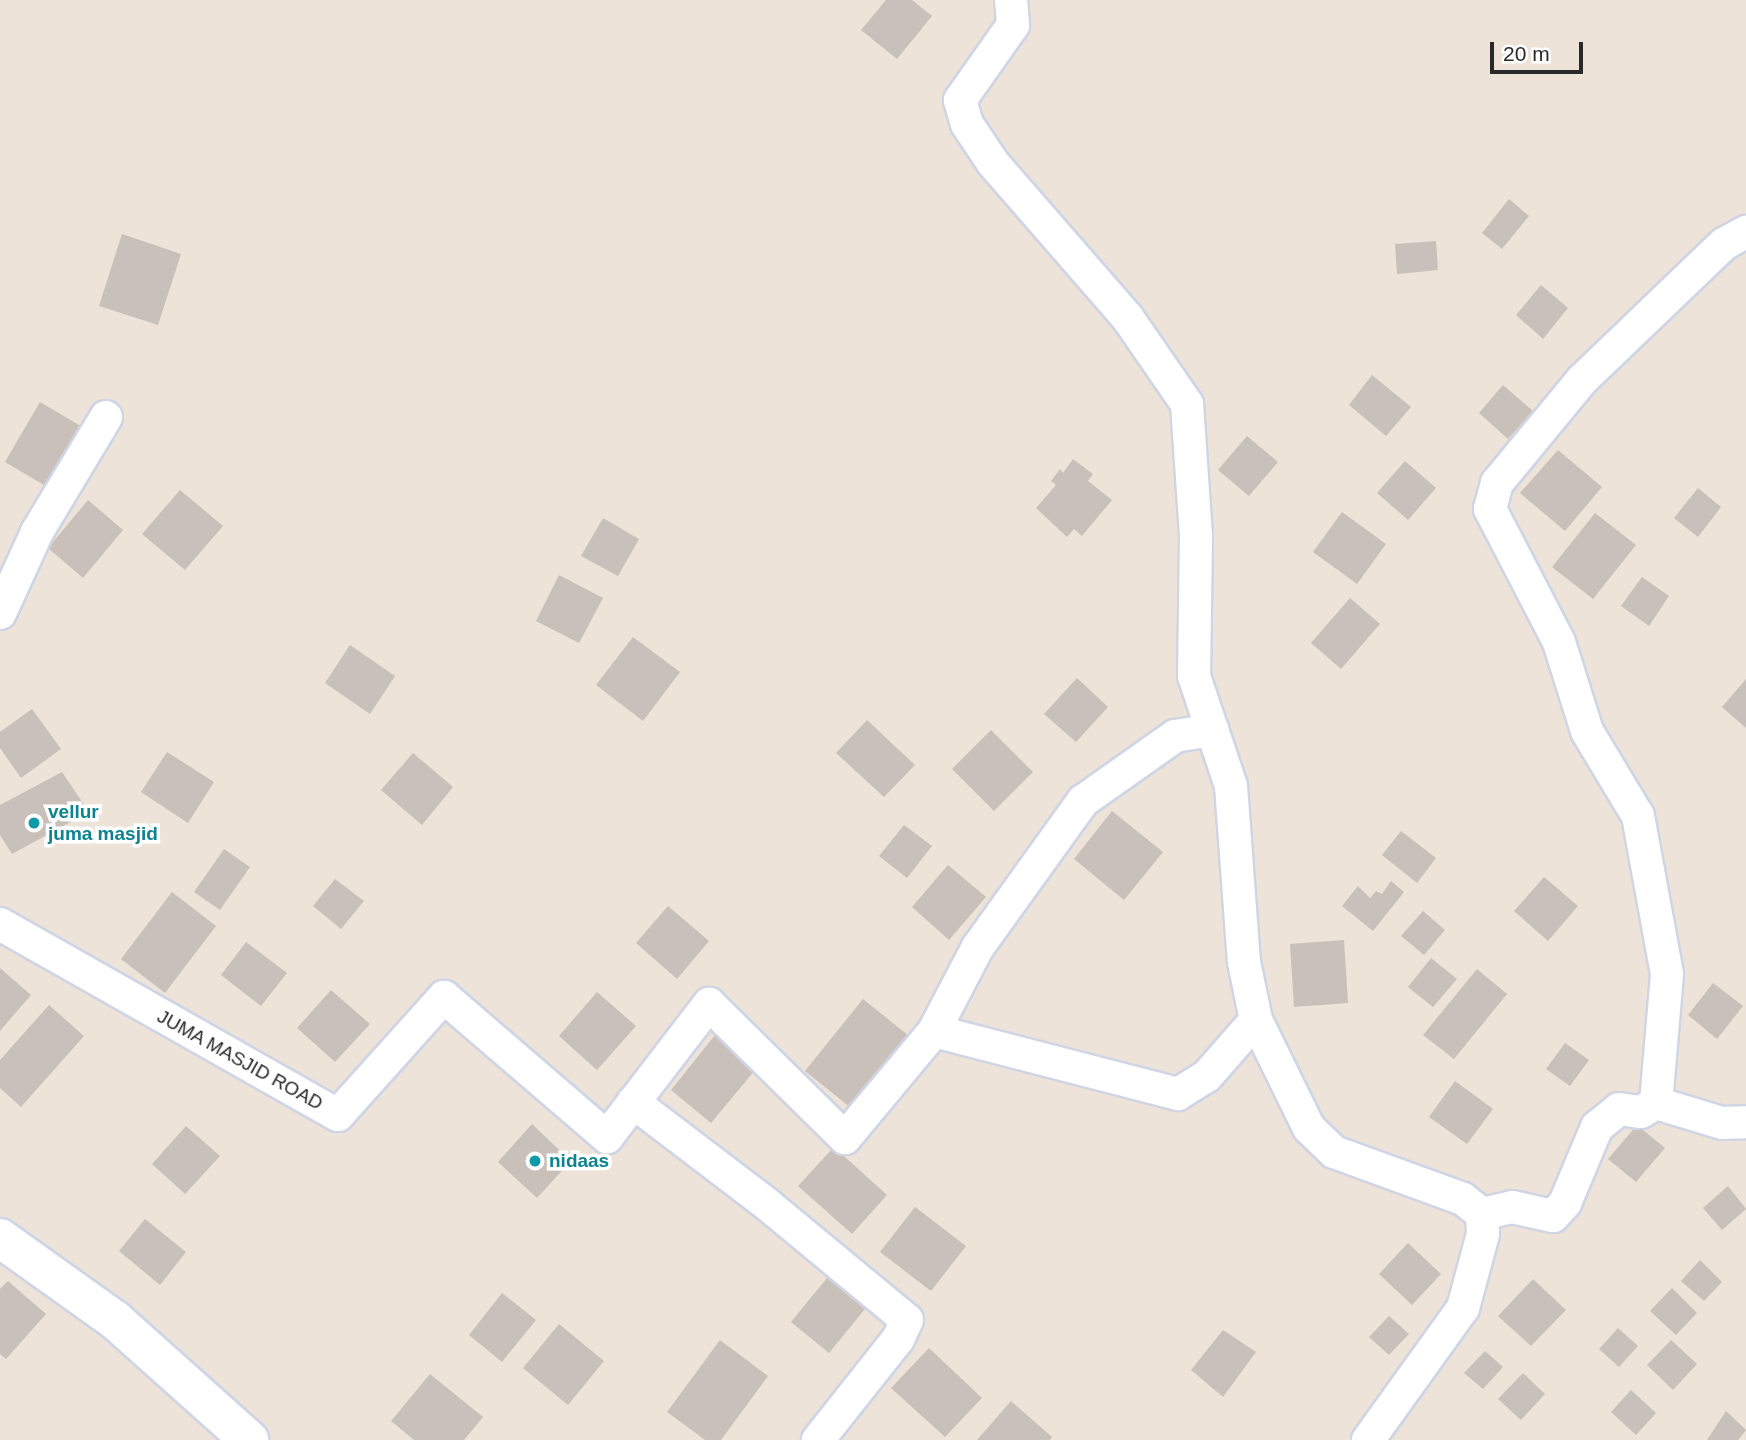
<!DOCTYPE html>
<html>
<head>
<meta charset="utf-8">
<style>
	body { margin:0 }
	#map { position:relative; width:1746px; height:1440px; overflow:hidden; background:#ede3d9; font-family:Helvetica,sans-serif }
	div>[style] { position:absolute }
	.building>* { inset:0; background:#c8c0b9 }
	.roads { filter:drop-shadow(2px 0 #cfd5e4) drop-shadow(-2px 0 #cfd5e4) drop-shadow(0 2px #cfd5e4) drop-shadow(0 -2px #cfd5e4) }
	.minor>* { height:32px; margin:-16px; padding:0 16px; transform-origin:16px; border-radius:16px; background:#fff }
	.secondary>* { height:38px; margin:-19px; padding:0 19px; transform-origin:19px; border-radius:19px; background:#fff }
	.dots>* { width:19px; height:19px; translate:-50% -50%; box-sizing:border-box; border:4px solid #fff; border-radius:50% }
	span { translate:-50% -50%; white-space:nowrap; text-align:center; line-height:1.15; -webkit-text-stroke:7px #fff; paint-order:stroke }
	.culture-label { font-size:19px; color:#0d838f; font-weight:700 }
	.left { translate:0 -50%; text-align:left }
	.street-label { font-size:19px; color:#292929 }
	.scale { position:absolute; left:1490px; top:42px; width:93px; height:32px; box-sizing:border-box; border:4px solid #292929; border-top:0; padding-left:9px; font-size:21px; line-height:24px; white-space:nowrap; color:#292929; -webkit-text-stroke:5px #fff; paint-order:stroke }
</style>
</head>
<body>
<div id="map">
	<div class="building">
		<div style="clip-path:polygon(886px 0,912px 0,932px 16px,897px 59px,861px 30px)"></div>
		<div style="clip-path:polygon(1509px 199px,1529px 216px,1502px 249px,1482px 233px)"></div>
		<div style="clip-path:polygon(122px 234px,181px 254px,158px 325px,99px 306px)"></div>
		<div style="clip-path:polygon(1436px 241px,1438px 270px,1397px 274px,1395px 244px)"></div>
		<div style="clip-path:polygon(1541px 285px,1568px 308px,1543px 339px,1516px 315px)"></div>
		<div style="clip-path:polygon(1372px 375px,1411px 407px,1386px 436px,1349px 405px)"></div>
		<div style="clip-path:polygon(1503px 385px,1533px 411px,1508px 439px,1479px 413px)"></div>
		<div style="clip-path:polygon(40px 402px,84px 428px,49px 488px,5px 462px)"></div>
		<div style="clip-path:polygon(1247px 436px,1278px 462px,1249px 496px,1218px 470px)"></div>
		<div style="clip-path:polygon(1558px 450px,1602px 487px,1565px 531px,1520px 493px)"></div>
		<div style="clip-path:polygon(1073px 459px,1093px 474px,1088px 481px,1112px 500px,1082px 536px,1074px 529px,1067px 537px,1036px 508px,1056px 485px,1051px 481px,1060px 469px,1063px 473px)"></div>
		<div style="clip-path:polygon(1405px 461px,1436px 488px,1408px 520px,1377px 493px)"></div>
		<div style="clip-path:polygon(1698px 488px,1721px 507px,1698px 537px,1674px 518px)"></div>
		<div style="clip-path:polygon(180px 490px,223px 526px,185px 570px,142px 534px)"></div>
		<div style="clip-path:polygon(88px 500px,123px 530px,83px 578px,48px 548px)"></div>
		<div style="clip-path:polygon(1342px 512px,1386px 544px,1357px 584px,1313px 552px)"></div>
		<div style="clip-path:polygon(1595px 513px,1636px 545px,1593px 599px,1552px 567px)"></div>
		<div style="clip-path:polygon(603px 518px,639px 539px,618px 576px,581px 556px)"></div>
		<div style="clip-path:polygon(559px 575px,603px 598px,579px 643px,536px 621px)"></div>
		<div style="clip-path:polygon(1642px 577px,1669px 596px,1649px 626px,1621px 606px)"></div>
		<div style="clip-path:polygon(1350px 598px,1380px 624px,1341px 669px,1311px 643px)"></div>
		<div style="clip-path:polygon(633px 637px,680px 672px,643px 721px,596px 685px)"></div>
		<div style="clip-path:polygon(350px 645px,395px 676px,370px 714px,325px 683px)"></div>
		<div style="clip-path:polygon(1077px 678px,1108px 707px,1076px 742px,1044px 714px)"></div>
		<div style="clip-path:polygon(1746px 679px,1746px 728px,1722px 707px)"></div>
		<div style="clip-path:polygon(32px 709px,61px 749px,21px 778px,0 748px,0 732px)"></div>
		<div style="clip-path:polygon(867px 720px,915px 765px,884px 797px,836px 753px)"></div>
		<div style="clip-path:polygon(991px 730px,1033px 772px,994px 811px,952px 769px)"></div>
		<div style="clip-path:polygon(167px 752px,214px 782px,188px 823px,141px 792px)"></div>
		<div style="clip-path:polygon(413px 753px,453px 787px,422px 825px,381px 790px)"></div>
		<div style="clip-path:polygon(62px 772px,89px 812px,12px 854px,0 835px,0 805px)"></div>
		<div style="clip-path:polygon(1112px 811px,1163px 852px,1124px 900px,1074px 859px)"></div>
		<div style="clip-path:polygon(904px 825px,932px 846px,907px 878px,879px 856px)"></div>
		<div style="clip-path:polygon(1401px 831px,1436px 858px,1417px 883px,1382px 855px)"></div>
		<div style="clip-path:polygon(224px 849px,250px 867px,220px 910px,194px 892px)"></div>
		<div style="clip-path:polygon(948px 865px,986px 897px,949px 940px,912px 907px)"></div>
		<div style="clip-path:polygon(1544px 877px,1578px 906px,1548px 941px,1514px 911px)"></div>
		<div style="clip-path:polygon(335px 879px,364px 901px,341px 929px,313px 906px)"></div>
		<div style="clip-path:polygon(1391px 881px,1404px 892px,1373px 931px,1342px 906px,1358px 886px,1370px 898px,1376px 891px,1382px 894px)"></div>
		<div style="clip-path:polygon(172px 892px,216px 926px,165px 993px,121px 959px)"></div>
		<div style="clip-path:polygon(668px 906px,709px 941px,677px 979px,636px 943px)"></div>
		<div style="clip-path:polygon(1423px 911px,1445px 930px,1424px 955px,1401px 936px)"></div>
		<div style="clip-path:polygon(1344px 940px,1348px 1003px,1294px 1007px,1290px 944px)"></div>
		<div style="clip-path:polygon(246px 942px,287px 973px,261px 1006px,221px 975px)"></div>
		<div style="clip-path:polygon(1431px 958px,1457px 979px,1433px 1007px,1408px 987px)"></div>
		<div style="clip-path:polygon(0 968px,31px 995px,0 1031px)"></div>
		<div style="clip-path:polygon(1477px 969px,1507px 994px,1454px 1059px,1423px 1035px)"></div>
		<div style="clip-path:polygon(1713px 983px,1743px 1006px,1717px 1039px,1688px 1015px)"></div>
		<div style="clip-path:polygon(331px 990px,370px 1024px,335px 1062px,297px 1028px)"></div>
		<div style="clip-path:polygon(597px 992px,636px 1026px,597px 1070px,559px 1036px)"></div>
		<div style="clip-path:polygon(863px 999px,909px 1036px,851px 1108px,805px 1071px)"></div>
		<div style="clip-path:polygon(49px 1005px,84px 1036px,21px 1107px,0 1088px,0 1060px)"></div>
		<div style="clip-path:polygon(715px 1035px,756px 1069px,711px 1123px,671px 1090px)"></div>
		<div style="clip-path:polygon(1565px 1043px,1589px 1060px,1570px 1086px,1546px 1069px)"></div>
		<div style="clip-path:polygon(1455px 1081px,1493px 1109px,1467px 1144px,1429px 1117px)"></div>
		<div style="clip-path:polygon(532px 1124px,571px 1161px,537px 1198px,498px 1162px)"></div>
		<div style="clip-path:polygon(1637px 1125px,1665px 1148px,1636px 1182px,1608px 1159px)"></div>
		<div style="clip-path:polygon(186px 1126px,220px 1156px,185px 1194px,152px 1164px)"></div>
		<div style="clip-path:polygon(834px 1147px,887px 1195px,852px 1234px,798px 1186px)"></div>
		<div style="clip-path:polygon(1728px 1186px,1746px 1209px,1722px 1230px,1703px 1208px)"></div>
		<div style="clip-path:polygon(915px 1207px,966px 1246px,931px 1291px,880px 1252px)"></div>
		<div style="clip-path:polygon(145px 1219px,186px 1252px,160px 1285px,119px 1251px)"></div>
		<div style="clip-path:polygon(1408px 1243px,1441px 1274px,1412px 1305px,1379px 1274px)"></div>
		<div style="clip-path:polygon(1700px 1260px,1722px 1282px,1704px 1301px,1681px 1281px)"></div>
		<div style="clip-path:polygon(827px 1278px,865px 1309px,829px 1353px,791px 1322px)"></div>
		<div style="clip-path:polygon(1533px 1279px,1566px 1310px,1531px 1346px,1498px 1316px)"></div>
		<div style="clip-path:polygon(8px 1281px,46px 1314px,6px 1359px,0 1354px,0 1289px)"></div>
		<div style="clip-path:polygon(1672px 1288px,1697px 1313px,1676px 1335px,1650px 1311px)"></div>
		<div style="clip-path:polygon(502px 1293px,536px 1320px,502px 1362px,469px 1335px)"></div>
		<div style="clip-path:polygon(1389px 1316px,1409px 1334px,1389px 1355px,1369px 1337px)"></div>
		<div style="clip-path:polygon(559px 1324px,604px 1361px,568px 1405px,523px 1368px)"></div>
		<div style="clip-path:polygon(1618px 1328px,1638px 1346px,1619px 1367px,1599px 1349px)"></div>
		<div style="clip-path:polygon(1223px 1330px,1256px 1352px,1223px 1397px,1191px 1370px)"></div>
		<div style="clip-path:polygon(720px 1340px,768px 1376px,721px 1440px,705px 1440px,667px 1412px)"></div>
		<div style="clip-path:polygon(1671px 1340px,1697px 1364px,1673px 1390px,1647px 1365px)"></div>
		<div style="clip-path:polygon(929px 1348px,982px 1398px,945px 1437px,891px 1388px)"></div>
		<div style="clip-path:polygon(1485px 1351px,1503px 1367px,1483px 1389px,1464px 1373px)"></div>
		<div style="clip-path:polygon(1523px 1373px,1545px 1394px,1521px 1420px,1498px 1399px)"></div>
		<div style="clip-path:polygon(430px 1374px,483px 1417px,464px 1440px,414px 1440px,391px 1421px)"></div>
		<div style="clip-path:polygon(1631px 1390px,1656px 1413px,1636px 1435px,1611px 1412px)"></div>
		<div style="clip-path:polygon(1011px 1401px,1052px 1437px,1050px 1440px,977px 1440px)"></div>
		<div style="clip-path:polygon(1726px 1411px,1746px 1430px,1738px 1440px,1707px 1440px)"></div>
	</div>
	<div class="roads">
		<div class="minor">
			<div style="left:1011px;top:0;width:25px;rotate:85deg"></div>
			<div style="left:1013px;top:25px;width:92px;rotate:125.2deg"></div>
			<div style="left:960px;top:100px;width:25px;rotate:74deg"></div>
			<div style="left:967px;top:124px;width:47px;rotate:56.3deg"></div>
			<div style="left:993px;top:163px;width:204px;rotate:49deg"></div>
			<div style="left:1127px;top:317px;width:106px;rotate:55.4deg"></div>
			<div style="left:1187px;top:404px;width:131px;rotate:86.1deg"></div>
			<div style="left:1196px;top:535px;width:141px;rotate:90.8deg"></div>
			<div style="left:1194px;top:676px;width:116px;rotate:71.4deg"></div>
			<div style="left:1231px;top:786px;width:176px;rotate:85.8deg"></div>
			<div style="left:1244px;top:962px;width:59px;rotate:78.3deg"></div>
			<div style="left:0;top:613px;width:89px;rotate:-65.4deg"></div>
			<div style="left:37px;top:532px;width:134px;rotate:-59deg"></div>
			<div style="left:0;top:924px;width:388px;rotate:29.5deg"></div>
			<div style="left:338px;top:1115px;width:159px;rotate:-48.1deg"></div>
			<div style="left:444px;top:997px;width:215px;rotate:40.7deg"></div>
			<div style="left:607px;top:1137px;width:168px;rotate:-52.5deg"></div>
			<div style="left:709px;top:1004px;width:191px;rotate:44.6deg"></div>
			<div style="left:845px;top:1138px;width:139px;rotate:-50.2deg"></div>
			<div style="left:934px;top:1031px;width:252px;rotate:14.5deg"></div>
			<div style="left:1178px;top:1094px;width:34px;rotate:-32deg"></div>
			<div style="left:1207px;top:1076px;width:74px;rotate:-48.8deg"></div>
			<div style="left:1256px;top:1020px;width:120px;rotate:63.9deg"></div>
			<div style="left:1309px;top:1128px;width:35px;rotate:44deg"></div>
			<div style="left:1334px;top:1152px;width:137px;rotate:20deg"></div>
			<div style="left:1463px;top:1199px;width:24px;rotate:38deg"></div>
			<div style="left:1482px;top:1214px;width:20px;rotate:87deg"></div>
			<div style="left:1483px;top:1234px;width:77px;rotate:105.1deg"></div>
			<div style="left:1463px;top:1308px;width:163px;rotate:125.7deg"></div>
			<div style="left:934px;top:1031px;width:95px;rotate:-62.4deg"></div>
			<div style="left:978px;top:947px;width:180px;rotate:-54.3deg"></div>
			<div style="left:1083px;top:801px;width:113px;rotate:-35.2deg"></div>
			<div style="left:1175px;top:736px;width:38px;rotate:-9deg"></div>
			<div style="left:633px;top:1102px;width:170px;rotate:37.3deg"></div>
			<div style="left:768px;top:1205px;width:180px;rotate:39.6deg"></div>
			<div style="left:907px;top:1320px;width:21px;rotate:115deg"></div>
			<div style="left:898px;top:1339px;width:129px;rotate:128.4deg"></div>
			<div style="left:1656px;top:1103px;width:69px;rotate:16.9deg"></div>
			<div style="left:1722px;top:1123px;width:24px;rotate:-2deg"></div>
			<div style="left:1482px;top:1214px;width:31px;rotate:-13deg"></div>
			<div style="left:1512px;top:1207px;width:42px;rotate:12.4deg"></div>
			<div style="left:1553px;top:1216px;width:18px;rotate:-47deg"></div>
			<div style="left:1565px;top:1203px;width:82px;rotate:-67.2deg"></div>
			<div style="left:1597px;top:1127px;width:28px;rotate:-39deg"></div>
			<div style="left:1619px;top:1109px;width:22px;rotate:8deg"></div>
			<div style="left:1641px;top:1112px;width:17px;rotate:-31deg"></div>
			<div style="left:1656px;top:1103px;width:129px;rotate:-85.1deg"></div>
			<div style="left:1667px;top:974px;width:161px;rotate:-100.4deg"></div>
			<div style="left:1638px;top:816px;width:99px;rotate:-121deg"></div>
			<div style="left:1587px;top:731px;width:93px;rotate:-107.5deg"></div>
			<div style="left:1559px;top:642px;width:150px;rotate:-117.4deg"></div>
			<div style="left:1490px;top:509px;width:27px;rotate:-75deg"></div>
			<div style="left:1497px;top:483px;width:134px;rotate:-50.5deg"></div>
			<div style="left:1582px;top:380px;width:197px;rotate:-43.8deg"></div>
			<div style="left:1724px;top:244px;width:25px;rotate:-29deg"></div>
		</div>
		<div class="secondary">
			<div style="left:0;top:1238px;width:141px;rotate:35.5deg"></div>
			<div style="left:115px;top:1320px;width:180px;rotate:41.8deg"></div>
		</div>
	</div>
	<div class="dots">
		<div style="left:34px;top:823px;background:#0f9aa8"></div>
		<div style="left:535px;top:1161px;background:#0f9aa8"></div>
	</div>
	<div class="culture-label">
		<span class="left" style="left:48px;top:823px">vellur<br>juma masjid</span>
		<span class="left" style="left:549px;top:1161px">nidaas</span>
	</div>
	<div class="street-label">
		<span style="left:240px;top:1060px;rotate:29deg">JUMA MASJID ROAD</span>
	</div>
	<div class="scale">20 m</div>
</div>
</body>
</html>
